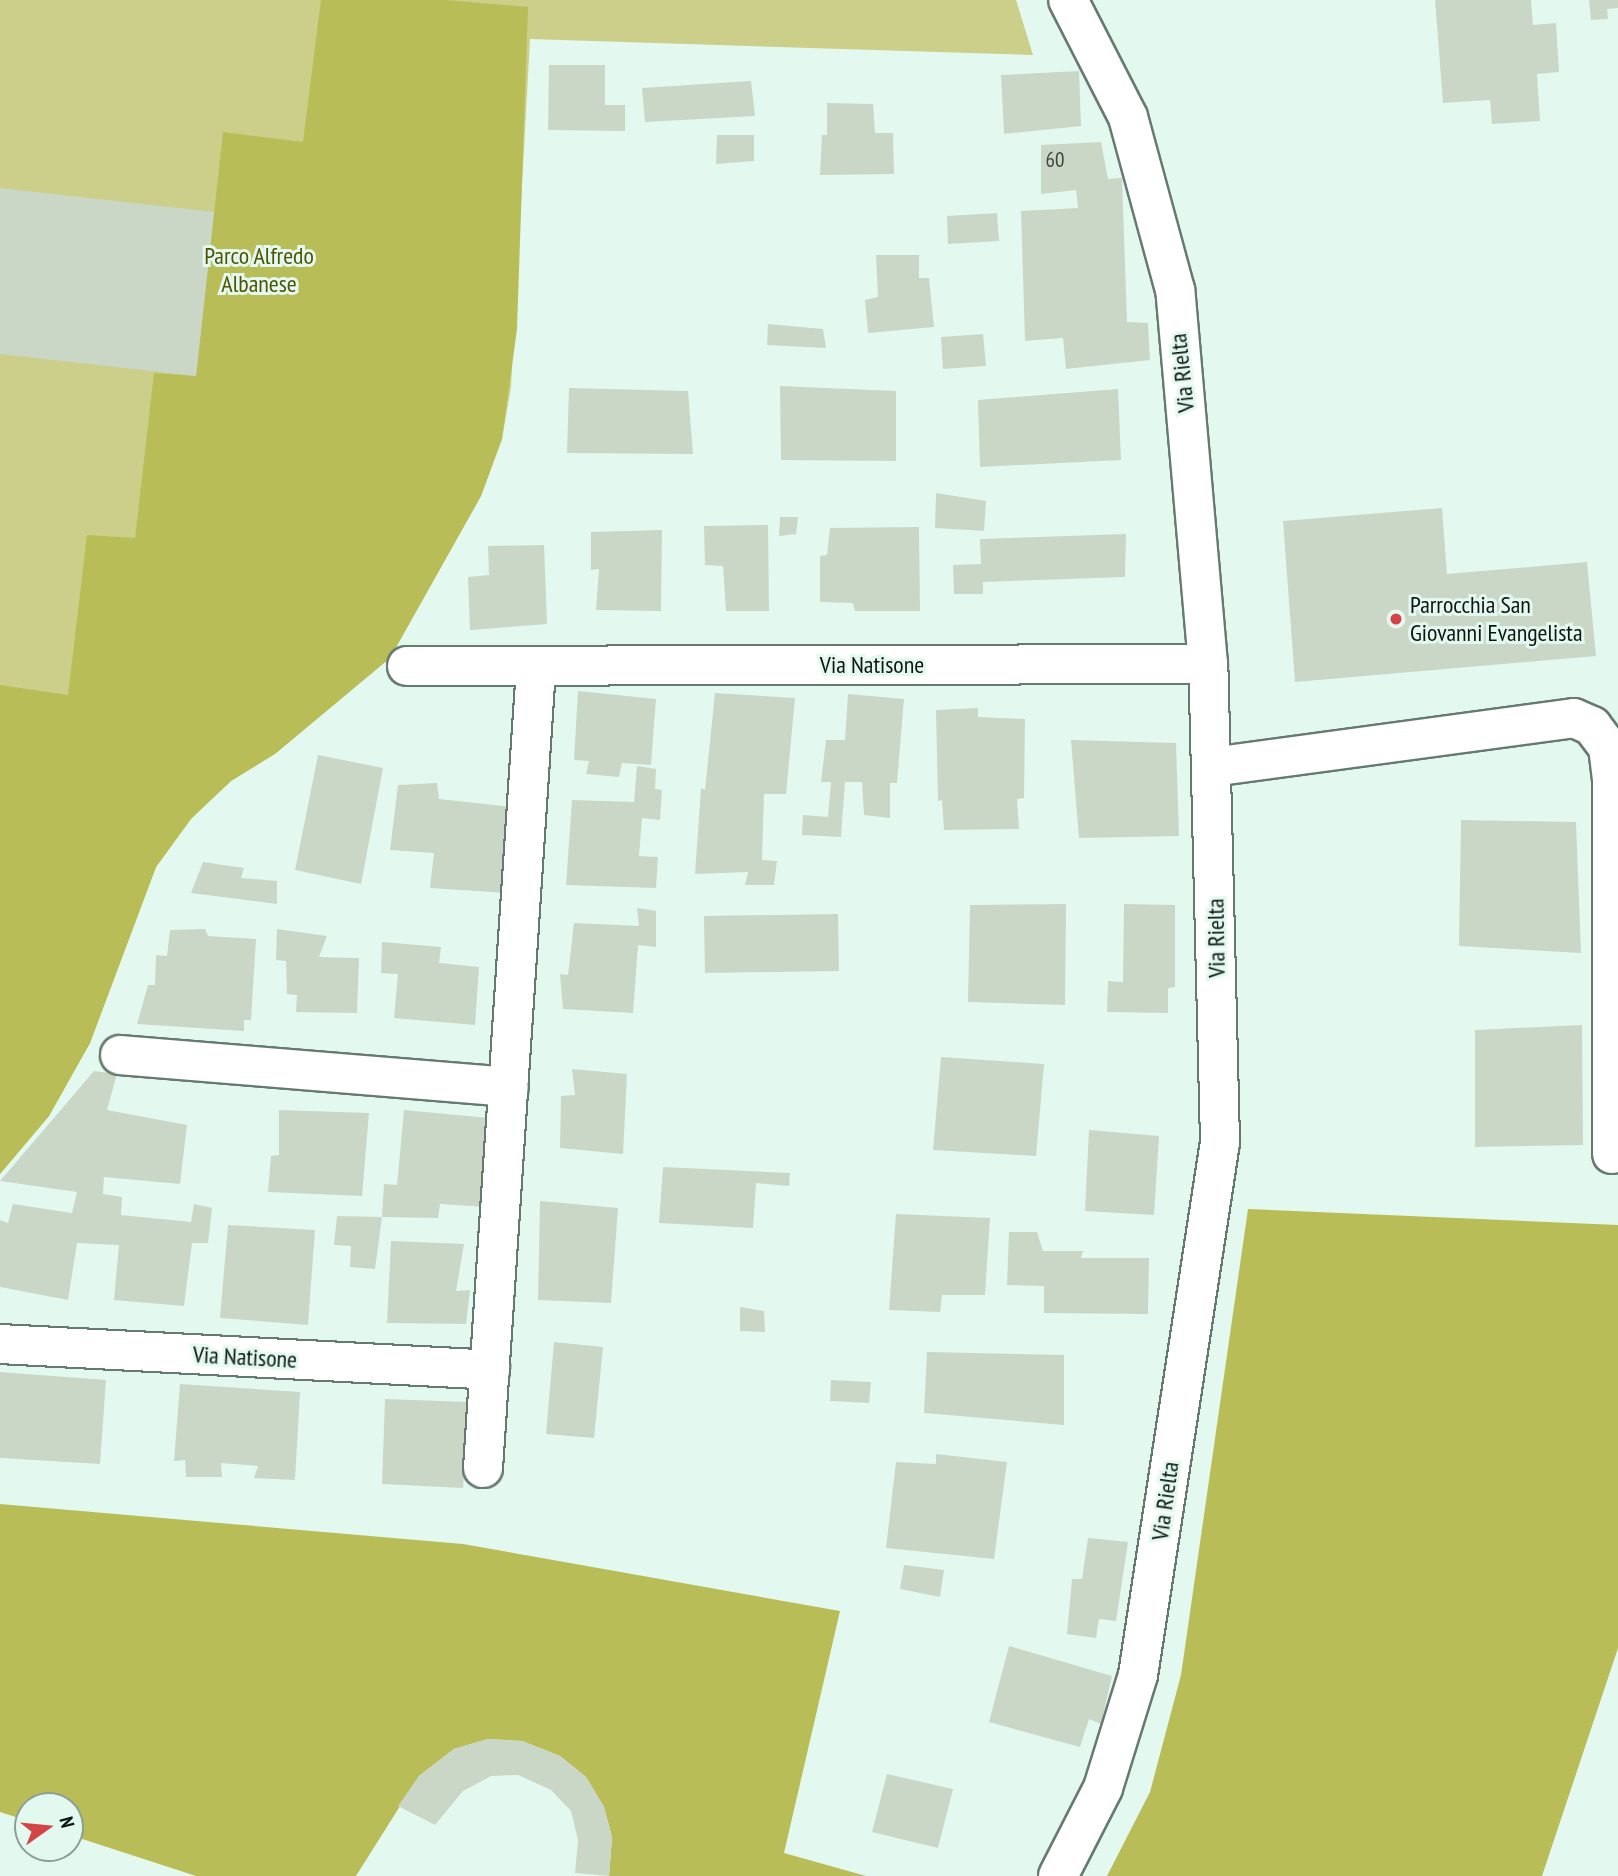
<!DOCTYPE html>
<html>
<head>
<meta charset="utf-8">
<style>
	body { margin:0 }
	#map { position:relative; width:1618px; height:1876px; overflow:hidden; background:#e3f9f0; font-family:"PT Sans Narrow",sans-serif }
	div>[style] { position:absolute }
	.green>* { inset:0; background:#cbcf8a }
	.forest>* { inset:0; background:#b9bd57 }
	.building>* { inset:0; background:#cad7c7 }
	.roads { filter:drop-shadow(2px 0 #677a72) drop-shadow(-2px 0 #677a72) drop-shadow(0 2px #677a72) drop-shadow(0 -2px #677a72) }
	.minor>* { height:38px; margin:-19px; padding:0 19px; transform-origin:19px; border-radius:19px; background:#fff }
	.dots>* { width:19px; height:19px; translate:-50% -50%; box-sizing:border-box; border:4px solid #e3f9f0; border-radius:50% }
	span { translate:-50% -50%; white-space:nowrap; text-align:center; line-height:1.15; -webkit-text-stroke:6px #e3f9f0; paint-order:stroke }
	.number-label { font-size:21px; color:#3c463f }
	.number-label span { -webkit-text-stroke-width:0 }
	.park-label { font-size:24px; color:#515200 }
	.street-label { font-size:24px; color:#0d1512 }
	.poi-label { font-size:24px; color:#0d1512 }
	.left { translate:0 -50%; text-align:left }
	.north { position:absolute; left:14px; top:1792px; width:70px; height:70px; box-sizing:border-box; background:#e3f9f0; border:2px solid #8d9e97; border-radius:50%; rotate:75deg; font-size:19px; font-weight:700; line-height:28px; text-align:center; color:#0d1512 }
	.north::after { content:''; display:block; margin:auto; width:24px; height:32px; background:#d44446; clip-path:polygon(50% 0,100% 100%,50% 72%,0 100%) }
</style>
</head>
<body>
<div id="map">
	<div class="green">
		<div style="clip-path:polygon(0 0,1016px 0,1033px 55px,530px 39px,511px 387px,502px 439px,481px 496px,390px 658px,277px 752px,231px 781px,193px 816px,156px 867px,90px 1043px,49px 1116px,0 1174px)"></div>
	</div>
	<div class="forest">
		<div style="clip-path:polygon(321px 0,446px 0,528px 7px,517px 329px,502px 439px,481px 496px,390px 658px,275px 754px,231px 781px,191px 819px,156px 867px,90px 1043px,49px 1116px,0 1174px,0 685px,68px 695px,87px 535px,135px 538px,154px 373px,196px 376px,223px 132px,303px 142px)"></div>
		<div style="clip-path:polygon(1248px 1209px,1618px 1225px,1618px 1648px,1542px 1876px,1107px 1876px,1150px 1792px,1181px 1675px)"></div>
		<div style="clip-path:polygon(0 1504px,463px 1544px,840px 1611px,784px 1853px,866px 1876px,609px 1876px,612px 1837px,604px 1807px,586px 1777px,560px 1756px,522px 1741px,488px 1739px,454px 1749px,419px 1776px,356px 1876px,196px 1876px,70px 1835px,70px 1806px,28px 1806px,28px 1821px,0 1812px)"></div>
	</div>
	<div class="building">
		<div style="clip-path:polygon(1435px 0,1531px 0,1533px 25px,1556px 23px,1559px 72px,1537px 74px,1540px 121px,1492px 124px,1490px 100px,1443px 103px)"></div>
		<div style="clip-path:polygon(1589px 0,1618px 0,1618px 8px,1607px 9px,1608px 19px,1591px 20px)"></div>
		<div style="clip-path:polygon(549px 65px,605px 65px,605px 105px,625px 105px,625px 131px,548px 130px)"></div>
		<div style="clip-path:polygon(1079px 71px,1081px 126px,1004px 134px,1001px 75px)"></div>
		<div style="clip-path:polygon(751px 81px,755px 116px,645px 122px,642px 88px)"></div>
		<div style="clip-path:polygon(827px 103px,873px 104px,875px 133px,893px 133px,894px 174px,820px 175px,822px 135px,827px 135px)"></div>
		<div style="clip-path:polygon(717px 135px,754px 135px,754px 161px,716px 164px)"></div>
		<div style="clip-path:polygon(1101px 142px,1108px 179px,1122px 178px,1127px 322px,1148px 323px,1150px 360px,1066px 369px,1063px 338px,1025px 341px,1021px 211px,1078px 208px,1076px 190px,1041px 194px,1041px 145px)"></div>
		<div style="clip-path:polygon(0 188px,214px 212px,196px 376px,0 354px)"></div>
		<div style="clip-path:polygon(997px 213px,999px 241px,948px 244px,947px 216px)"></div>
		<div style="clip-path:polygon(876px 255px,919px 255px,919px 278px,929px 278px,934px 327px,868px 333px,865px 300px,878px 297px)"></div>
		<div style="clip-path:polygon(768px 324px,823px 329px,826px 348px,767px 345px)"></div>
		<div style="clip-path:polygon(983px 334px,986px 366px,943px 369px,941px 337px)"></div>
		<div style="clip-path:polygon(780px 386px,896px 391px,896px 461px,781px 460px)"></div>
		<div style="clip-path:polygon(569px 388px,688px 391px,693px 454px,567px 453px)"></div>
		<div style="clip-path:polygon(1118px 389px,1121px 460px,980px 467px,978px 400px)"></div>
		<div style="clip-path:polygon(936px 493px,986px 501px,984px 531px,935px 528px)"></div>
		<div style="clip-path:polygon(1442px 508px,1447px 574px,1587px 562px,1596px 656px,1295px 682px,1283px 521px)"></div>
		<div style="clip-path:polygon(780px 517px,798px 517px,796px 534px,779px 536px)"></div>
		<div style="clip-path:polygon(768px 525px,769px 611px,726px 611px,723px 566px,705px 565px,704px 526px)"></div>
		<div style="clip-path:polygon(919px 527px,920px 611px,855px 611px,853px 603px,820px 602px,820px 556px,827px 555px,830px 528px)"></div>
		<div style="clip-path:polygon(662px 530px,661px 611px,596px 610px,599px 569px,591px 570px,591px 532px)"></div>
		<div style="clip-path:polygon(1126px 534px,1125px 577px,983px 582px,983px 594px,954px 594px,953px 565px,981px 564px,980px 539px)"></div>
		<div style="clip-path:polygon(544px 545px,547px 624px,470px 630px,468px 577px,489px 575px,488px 546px)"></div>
		<div style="clip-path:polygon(578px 691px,656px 699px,651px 765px,622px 763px,619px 777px,586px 774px,589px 761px,574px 760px)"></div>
		<div style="clip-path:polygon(715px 693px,795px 698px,786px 794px,764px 794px,762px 860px,777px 861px,774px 885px,745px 885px,748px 872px,695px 874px,701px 788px,705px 790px)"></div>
		<div style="clip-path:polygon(848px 694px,904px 699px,897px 783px,890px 783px,890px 818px,864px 815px,862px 782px,845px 782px,841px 837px,802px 835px,803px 815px,828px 817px,831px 782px,821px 782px,826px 740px,845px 740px)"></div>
		<div style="clip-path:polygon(978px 708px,978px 717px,1025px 719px,1024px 798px,1017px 799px,1019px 829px,944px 830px,942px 800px,938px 801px,936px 710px)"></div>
		<div style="clip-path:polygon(1071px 740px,1176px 743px,1179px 836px,1079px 838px)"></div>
		<div style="clip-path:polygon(318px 755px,383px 768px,361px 884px,295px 870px)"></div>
		<div style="clip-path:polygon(637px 766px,656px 769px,655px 789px,662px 790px,660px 820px,642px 818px,639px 856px,658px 857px,656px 888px,566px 885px,572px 800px,634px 802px)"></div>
		<div style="clip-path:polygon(437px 783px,439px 799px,513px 807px,507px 893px,430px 888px,434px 853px,390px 850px,398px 785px)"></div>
		<div style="clip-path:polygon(1461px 820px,1576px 822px,1581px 953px,1459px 946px)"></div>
		<div style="clip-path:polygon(203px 862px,244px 868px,241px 878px,277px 881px,277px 904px,191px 893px)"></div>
		<div style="clip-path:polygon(1066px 904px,1065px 1005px,968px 1002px,970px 905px)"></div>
		<div style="clip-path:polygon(1124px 904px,1175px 905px,1175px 987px,1168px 988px,1168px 1013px,1107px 1012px,1108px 981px,1123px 982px)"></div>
		<div style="clip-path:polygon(637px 908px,656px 911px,656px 947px,638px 945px,633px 1013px,563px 1009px,560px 974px,568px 975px,574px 923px,639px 926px)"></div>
		<div style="clip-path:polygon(838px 914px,839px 971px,705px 973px,704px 916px)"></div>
		<div style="clip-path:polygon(205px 929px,208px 936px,256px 939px,251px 1020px,244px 1020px,244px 1031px,137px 1024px,148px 985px,155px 985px,156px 955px,167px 956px,170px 930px)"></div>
		<div style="clip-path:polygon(277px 929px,327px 936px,319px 957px,359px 958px,357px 1013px,296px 1012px,297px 995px,287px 994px,286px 961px,276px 960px)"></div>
		<div style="clip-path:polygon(382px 942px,441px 947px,439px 963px,479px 967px,475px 1025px,394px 1018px,398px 974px,381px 973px)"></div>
		<div style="clip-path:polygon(1582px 1025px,1583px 1145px,1475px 1147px,1475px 1030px)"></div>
		<div style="clip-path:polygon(941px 1057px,1044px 1064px,1036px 1156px,933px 1150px)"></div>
		<div style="clip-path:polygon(572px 1069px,627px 1074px,623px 1154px,560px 1148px,561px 1096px,575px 1095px)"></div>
		<div style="clip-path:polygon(94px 1071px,117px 1074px,107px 1110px,187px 1125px,180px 1184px,104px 1177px,103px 1194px,122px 1197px,121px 1215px,191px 1222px,194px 1204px,212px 1208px,208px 1243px,192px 1243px,184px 1306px,114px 1300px,119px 1245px,77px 1243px,68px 1300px,0 1287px,0 1220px,8px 1223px,13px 1204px,72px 1213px,77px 1192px,0 1181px)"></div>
		<div style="clip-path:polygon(279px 1110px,369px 1113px,362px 1196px,268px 1192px,271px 1156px,279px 1155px)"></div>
		<div style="clip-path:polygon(404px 1110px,489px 1118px,485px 1207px,440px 1204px,438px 1218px,382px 1217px,384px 1184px,397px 1185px)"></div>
		<div style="clip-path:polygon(1089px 1130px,1159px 1136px,1154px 1215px,1085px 1211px)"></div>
		<div style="clip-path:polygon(663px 1167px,790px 1173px,789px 1186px,756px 1183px,753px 1228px,659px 1223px)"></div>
		<div style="clip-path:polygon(540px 1201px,618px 1208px,611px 1303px,538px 1300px)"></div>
		<div style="clip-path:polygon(896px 1214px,990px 1218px,985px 1295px,942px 1295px,940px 1312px,889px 1310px)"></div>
		<div style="clip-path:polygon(337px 1216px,382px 1217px,375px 1269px,350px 1267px,351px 1246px,334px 1245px)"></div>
		<div style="clip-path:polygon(228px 1225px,315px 1230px,308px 1325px,220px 1318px)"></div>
		<div style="clip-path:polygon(1009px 1232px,1037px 1232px,1043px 1251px,1083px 1251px,1081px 1258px,1149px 1258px,1148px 1314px,1044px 1313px,1044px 1286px,1007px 1285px)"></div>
		<div style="clip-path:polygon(391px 1241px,464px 1244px,456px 1291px,470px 1290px,466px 1324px,387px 1323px)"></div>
		<div style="clip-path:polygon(740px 1307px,764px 1311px,765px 1332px,740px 1331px)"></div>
		<div style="clip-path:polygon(554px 1342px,603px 1347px,594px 1438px,546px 1434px)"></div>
		<div style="clip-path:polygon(927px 1352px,1064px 1355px,1064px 1425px,924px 1413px)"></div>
		<div style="clip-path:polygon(0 1372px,106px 1380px,100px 1464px,0 1458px)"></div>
		<div style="clip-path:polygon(831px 1380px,871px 1382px,869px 1403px,830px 1401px)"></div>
		<div style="clip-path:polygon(180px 1384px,300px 1392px,295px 1480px,254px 1478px,258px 1466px,221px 1463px,222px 1477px,186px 1477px,185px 1460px,174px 1461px)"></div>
		<div style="clip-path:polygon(385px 1399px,468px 1402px,463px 1488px,382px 1484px)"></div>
		<div style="clip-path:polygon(936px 1454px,1007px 1462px,994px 1559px,886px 1548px,896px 1462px,936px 1464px)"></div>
		<div style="clip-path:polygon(1088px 1538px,1128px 1542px,1116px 1621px,1099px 1619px,1096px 1638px,1067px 1634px,1072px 1579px,1082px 1579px)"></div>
		<div style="clip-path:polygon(904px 1565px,944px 1570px,940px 1597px,900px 1589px)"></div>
		<div style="clip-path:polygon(1009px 1646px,1112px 1676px,1101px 1724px,1089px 1719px,1080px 1747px,989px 1722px)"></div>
		<div style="clip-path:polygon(488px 1739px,522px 1741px,560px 1756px,586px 1777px,604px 1807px,612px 1837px,609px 1876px,575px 1873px,578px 1840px,571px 1811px,551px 1790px,518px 1775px,491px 1776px,463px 1791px,435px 1825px,398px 1806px,419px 1776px,454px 1749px)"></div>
		<div style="clip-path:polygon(887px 1774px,953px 1789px,938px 1848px,872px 1832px)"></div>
	</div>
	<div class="roads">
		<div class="minor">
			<div style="left:407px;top:666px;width:801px;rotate:-0.14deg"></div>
			<div style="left:1212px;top:767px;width:365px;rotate:-7.7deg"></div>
			<div style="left:1574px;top:718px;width:20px;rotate:24deg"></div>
			<div style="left:1592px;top:726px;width:26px;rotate:53deg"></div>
			<div style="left:1608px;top:747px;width:33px;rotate:83deg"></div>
			<div style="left:1612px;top:780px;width:374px;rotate:90deg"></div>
			<div style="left:120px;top:1055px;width:390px;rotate:4.7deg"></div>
			<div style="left:0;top:1344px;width:491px;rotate:3deg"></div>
			<div style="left:483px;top:1468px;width:803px;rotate:-86.21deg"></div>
			<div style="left:1058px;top:1876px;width:99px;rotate:-62.9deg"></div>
			<div style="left:1103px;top:1788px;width:118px;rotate:-72.8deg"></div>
			<div style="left:1138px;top:1675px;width:539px;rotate:-81.25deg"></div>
			<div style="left:1220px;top:1142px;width:478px;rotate:-91.4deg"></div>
			<div style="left:1208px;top:664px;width:375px;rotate:-95deg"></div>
			<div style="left:1175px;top:290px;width:179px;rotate:-105.2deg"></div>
			<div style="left:1128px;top:117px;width:131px;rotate:-117.1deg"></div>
		</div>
	</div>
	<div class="dots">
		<div style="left:1396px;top:619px;background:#d44446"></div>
	</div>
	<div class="number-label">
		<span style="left:1055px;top:160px">60</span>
	</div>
	<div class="park-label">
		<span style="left:259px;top:270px">Parco Alfredo<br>Albanese</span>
	</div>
	<div class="street-label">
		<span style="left:1182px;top:373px;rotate:-96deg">Via Rielta</span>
		<span style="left:872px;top:665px">Via Natisone</span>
		<span style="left:1216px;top:938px;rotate:-91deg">Via Rielta</span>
		<span style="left:245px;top:1357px;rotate:3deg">Via Natisone</span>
		<span style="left:1165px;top:1501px;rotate:-82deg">Via Rielta</span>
	</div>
	<div class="poi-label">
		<span class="left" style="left:1410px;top:619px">Parrocchia San<br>Giovanni Evangelista</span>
	</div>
	<div class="north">N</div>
</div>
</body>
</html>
